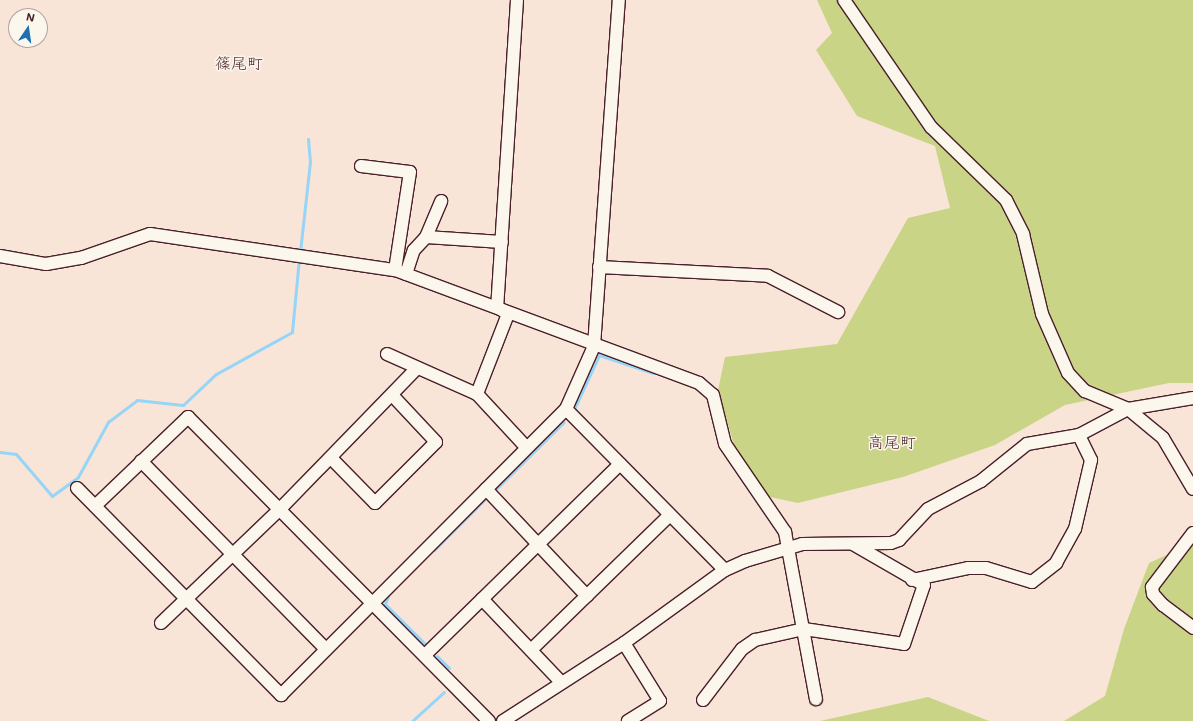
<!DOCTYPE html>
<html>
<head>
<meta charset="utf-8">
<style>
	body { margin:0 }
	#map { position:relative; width:1193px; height:721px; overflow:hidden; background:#f8e5d7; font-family:Mali,"Klee One",sans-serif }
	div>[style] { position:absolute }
	.green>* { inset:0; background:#c9d487 }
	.stream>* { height:3px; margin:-1.5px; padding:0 1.5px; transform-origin:1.5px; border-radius:1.5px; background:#97d5f8 }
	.roads { filter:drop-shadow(1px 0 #4a1f2b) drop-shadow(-1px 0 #4a1f2b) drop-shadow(0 1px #4a1f2b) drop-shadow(0 -1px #4a1f2b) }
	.minor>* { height:12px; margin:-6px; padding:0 6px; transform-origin:6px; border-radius:6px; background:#fbf7ec }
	span { translate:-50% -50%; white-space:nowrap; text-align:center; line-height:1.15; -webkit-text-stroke:3px #fbf7ec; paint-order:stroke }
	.quarter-label { font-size:16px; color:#4a1f2b }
	.north { position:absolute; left:8px; top:8px; width:40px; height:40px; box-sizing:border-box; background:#fbf7ec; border:1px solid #b4a19f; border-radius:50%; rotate:13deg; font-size:11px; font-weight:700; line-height:16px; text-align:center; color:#4a1f2b }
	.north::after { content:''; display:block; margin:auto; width:14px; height:18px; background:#1f6fb2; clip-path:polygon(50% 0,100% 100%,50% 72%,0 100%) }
</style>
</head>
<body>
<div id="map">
	<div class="green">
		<div style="clip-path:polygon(817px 0,1193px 0,1193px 383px,1169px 383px,1065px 405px,995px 445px,903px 477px,798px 503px,770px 497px,759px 487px,734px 445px,718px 390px,725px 357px,837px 344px,908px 218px,950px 208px,935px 146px,857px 116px,816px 50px,832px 33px)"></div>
		<div style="clip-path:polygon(1193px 543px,1193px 721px,1064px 721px,1105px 696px,1124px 629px,1149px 563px)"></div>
		<div style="clip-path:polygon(928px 697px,989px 721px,820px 721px)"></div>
	</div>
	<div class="stream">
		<div style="left:300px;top:252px;width:91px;rotate:-83.7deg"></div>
		<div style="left:310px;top:162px;width:23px;rotate:-95deg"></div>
		<div style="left:575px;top:407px;width:57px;rotate:-65.2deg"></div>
		<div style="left:599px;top:355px;width:57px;rotate:18.4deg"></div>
		<div style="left:0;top:452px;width:16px;rotate:7deg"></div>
		<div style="left:16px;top:454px;width:55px;rotate:49.4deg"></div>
		<div style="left:52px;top:496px;width:32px;rotate:-36deg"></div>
		<div style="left:78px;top:477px;width:63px;rotate:-61.4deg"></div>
		<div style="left:108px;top:422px;width:36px;rotate:-37deg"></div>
		<div style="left:137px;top:400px;width:46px;rotate:6.2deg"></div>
		<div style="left:183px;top:405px;width:45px;rotate:-43.2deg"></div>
		<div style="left:216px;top:374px;width:87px;rotate:-28.9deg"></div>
		<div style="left:292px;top:332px;width:74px;rotate:-84.6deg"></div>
		<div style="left:496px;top:489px;width:95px;rotate:-44.6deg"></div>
		<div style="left:434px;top:550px;width:71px;rotate:-45deg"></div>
		<div style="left:388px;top:596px;width:9px;rotate:111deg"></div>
		<div style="left:385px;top:604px;width:57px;rotate:45deg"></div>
		<div style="left:437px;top:656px;width:17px;rotate:45deg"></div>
		<div style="left:412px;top:721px;width:43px;rotate:-42.2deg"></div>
	</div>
	<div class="roads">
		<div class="minor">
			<div style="left:517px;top:0;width:308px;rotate:93.7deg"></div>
			<div style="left:497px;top:307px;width:13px;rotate:32deg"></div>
			<div style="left:508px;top:314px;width:86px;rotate:111.2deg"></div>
			<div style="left:477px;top:394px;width:72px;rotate:47.2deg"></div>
			<div style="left:844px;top:0;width:154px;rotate:55.6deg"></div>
			<div style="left:931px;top:127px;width:105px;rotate:44.2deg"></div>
			<div style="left:1006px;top:200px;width:38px;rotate:63deg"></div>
			<div style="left:1023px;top:234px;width:82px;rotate:76.6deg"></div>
			<div style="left:1042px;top:314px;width:64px;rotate:66.2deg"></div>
			<div style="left:1068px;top:373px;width:25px;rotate:47deg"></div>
			<div style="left:1085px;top:391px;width:47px;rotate:22.7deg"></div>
			<div style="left:1128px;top:409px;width:45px;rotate:39.6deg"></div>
			<div style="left:1163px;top:438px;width:59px;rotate:59.5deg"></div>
			<div style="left:361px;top:166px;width:49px;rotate:7deg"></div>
			<div style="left:410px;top:172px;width:99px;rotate:98.7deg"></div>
			<div style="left:426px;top:237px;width:39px;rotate:-67deg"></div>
			<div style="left:0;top:256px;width:47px;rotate:9.9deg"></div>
			<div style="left:46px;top:264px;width:36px;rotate:-10deg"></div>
			<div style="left:81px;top:258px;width:73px;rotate:-19.2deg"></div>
			<div style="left:150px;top:234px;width:248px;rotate:8.4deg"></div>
			<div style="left:395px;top:270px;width:324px;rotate:20.4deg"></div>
			<div style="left:699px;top:383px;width:18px;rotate:41deg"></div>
			<div style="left:713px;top:395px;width:50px;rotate:76.2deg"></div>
			<div style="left:725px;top:444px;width:107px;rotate:55.7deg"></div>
			<div style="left:785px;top:532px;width:170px;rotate:79.5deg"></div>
			<div style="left:599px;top:267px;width:169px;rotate:3deg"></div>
			<div style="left:768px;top:276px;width:79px;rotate:27.2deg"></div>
			<div style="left:406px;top:274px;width:25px;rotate:-72deg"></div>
			<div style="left:414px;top:250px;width:18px;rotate:-47deg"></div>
			<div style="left:426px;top:237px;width:76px;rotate:3.8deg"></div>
			<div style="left:387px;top:354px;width:98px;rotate:24deg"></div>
			<div style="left:566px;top:409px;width:226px;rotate:45.4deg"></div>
			<div style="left:331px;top:458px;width:63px;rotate:45.6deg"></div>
			<div style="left:375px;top:503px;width:86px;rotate:-45deg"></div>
			<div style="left:436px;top:442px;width:63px;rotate:-133.1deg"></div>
			<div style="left:141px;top:461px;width:264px;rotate:45.5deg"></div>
			<div style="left:77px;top:488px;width:291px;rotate:45.4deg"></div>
			<div style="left:281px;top:695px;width:404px;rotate:-45.1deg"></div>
			<div style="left:566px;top:409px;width:69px;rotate:-66deg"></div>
			<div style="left:594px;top:346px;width:347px;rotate:-85.9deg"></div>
			<div style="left:486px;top:489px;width:147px;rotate:46.7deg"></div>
			<div style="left:95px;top:506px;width:129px;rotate:-43.7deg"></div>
			<div style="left:188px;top:417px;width:428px;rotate:45.3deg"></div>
			<div style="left:1193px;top:533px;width:68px;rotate:127.2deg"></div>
			<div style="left:1152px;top:587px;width:7px;rotate:82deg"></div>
			<div style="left:1153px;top:594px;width:15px;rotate:48deg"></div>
			<div style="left:1163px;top:605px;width:38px;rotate:37deg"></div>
			<div style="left:912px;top:580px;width:57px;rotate:-12.1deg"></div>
			<div style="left:968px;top:568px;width:18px"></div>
			<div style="left:986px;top:568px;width:48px;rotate:16.9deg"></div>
			<div style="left:1032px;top:582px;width:31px;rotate:-38deg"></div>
			<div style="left:1056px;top:563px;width:39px;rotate:-61deg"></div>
			<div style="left:1075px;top:529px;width:71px;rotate:-76.9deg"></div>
			<div style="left:1091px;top:460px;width:28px;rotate:-116deg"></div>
			<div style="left:482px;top:599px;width:115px;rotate:46.4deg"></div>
			<div style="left:161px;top:623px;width:165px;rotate:-43.8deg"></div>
			<div style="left:280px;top:509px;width:197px;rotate:-45.8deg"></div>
			<div style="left:624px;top:643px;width:68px;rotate:58.2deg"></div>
			<div style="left:660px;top:701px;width:38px;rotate:148deg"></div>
			<div style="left:531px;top:650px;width:192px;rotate:-44.2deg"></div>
			<div style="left:425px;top:655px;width:273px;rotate:-44.4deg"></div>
			<div style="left:703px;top:700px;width:64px;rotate:-52.6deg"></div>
			<div style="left:742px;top:649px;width:16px;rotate:-35deg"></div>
			<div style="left:755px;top:640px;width:50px;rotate:-12.7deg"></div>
			<div style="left:804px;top:629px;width:101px;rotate:8.5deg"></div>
			<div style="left:904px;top:644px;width:62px;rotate:-71.3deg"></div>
			<div style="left:924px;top:585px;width:82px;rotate:-150deg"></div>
			<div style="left:503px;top:721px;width:144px;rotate:-32.8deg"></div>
			<div style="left:624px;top:643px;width:125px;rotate:-35.9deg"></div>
			<div style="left:725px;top:570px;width:22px;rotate:-24deg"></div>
			<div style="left:745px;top:561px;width:59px;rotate:-16.6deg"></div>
			<div style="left:802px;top:544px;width:89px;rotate:-0.6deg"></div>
			<div style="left:891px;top:543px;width:9px;rotate:-21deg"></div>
			<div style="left:899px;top:540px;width:42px;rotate:-46.9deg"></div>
			<div style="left:928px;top:509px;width:60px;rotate:-27.8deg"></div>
			<div style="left:981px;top:481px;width:59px;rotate:-38.8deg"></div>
			<div style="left:1027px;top:444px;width:53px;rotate:-9.8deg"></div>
			<div style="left:1079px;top:435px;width:55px;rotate:-28deg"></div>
			<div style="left:1128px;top:409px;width:66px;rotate:-9.6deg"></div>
		</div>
	</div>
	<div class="quarter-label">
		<span style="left:239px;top:63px">篠尾町</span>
		<span style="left:892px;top:442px">高尾町</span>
	</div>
	<div class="north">N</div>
</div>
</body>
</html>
